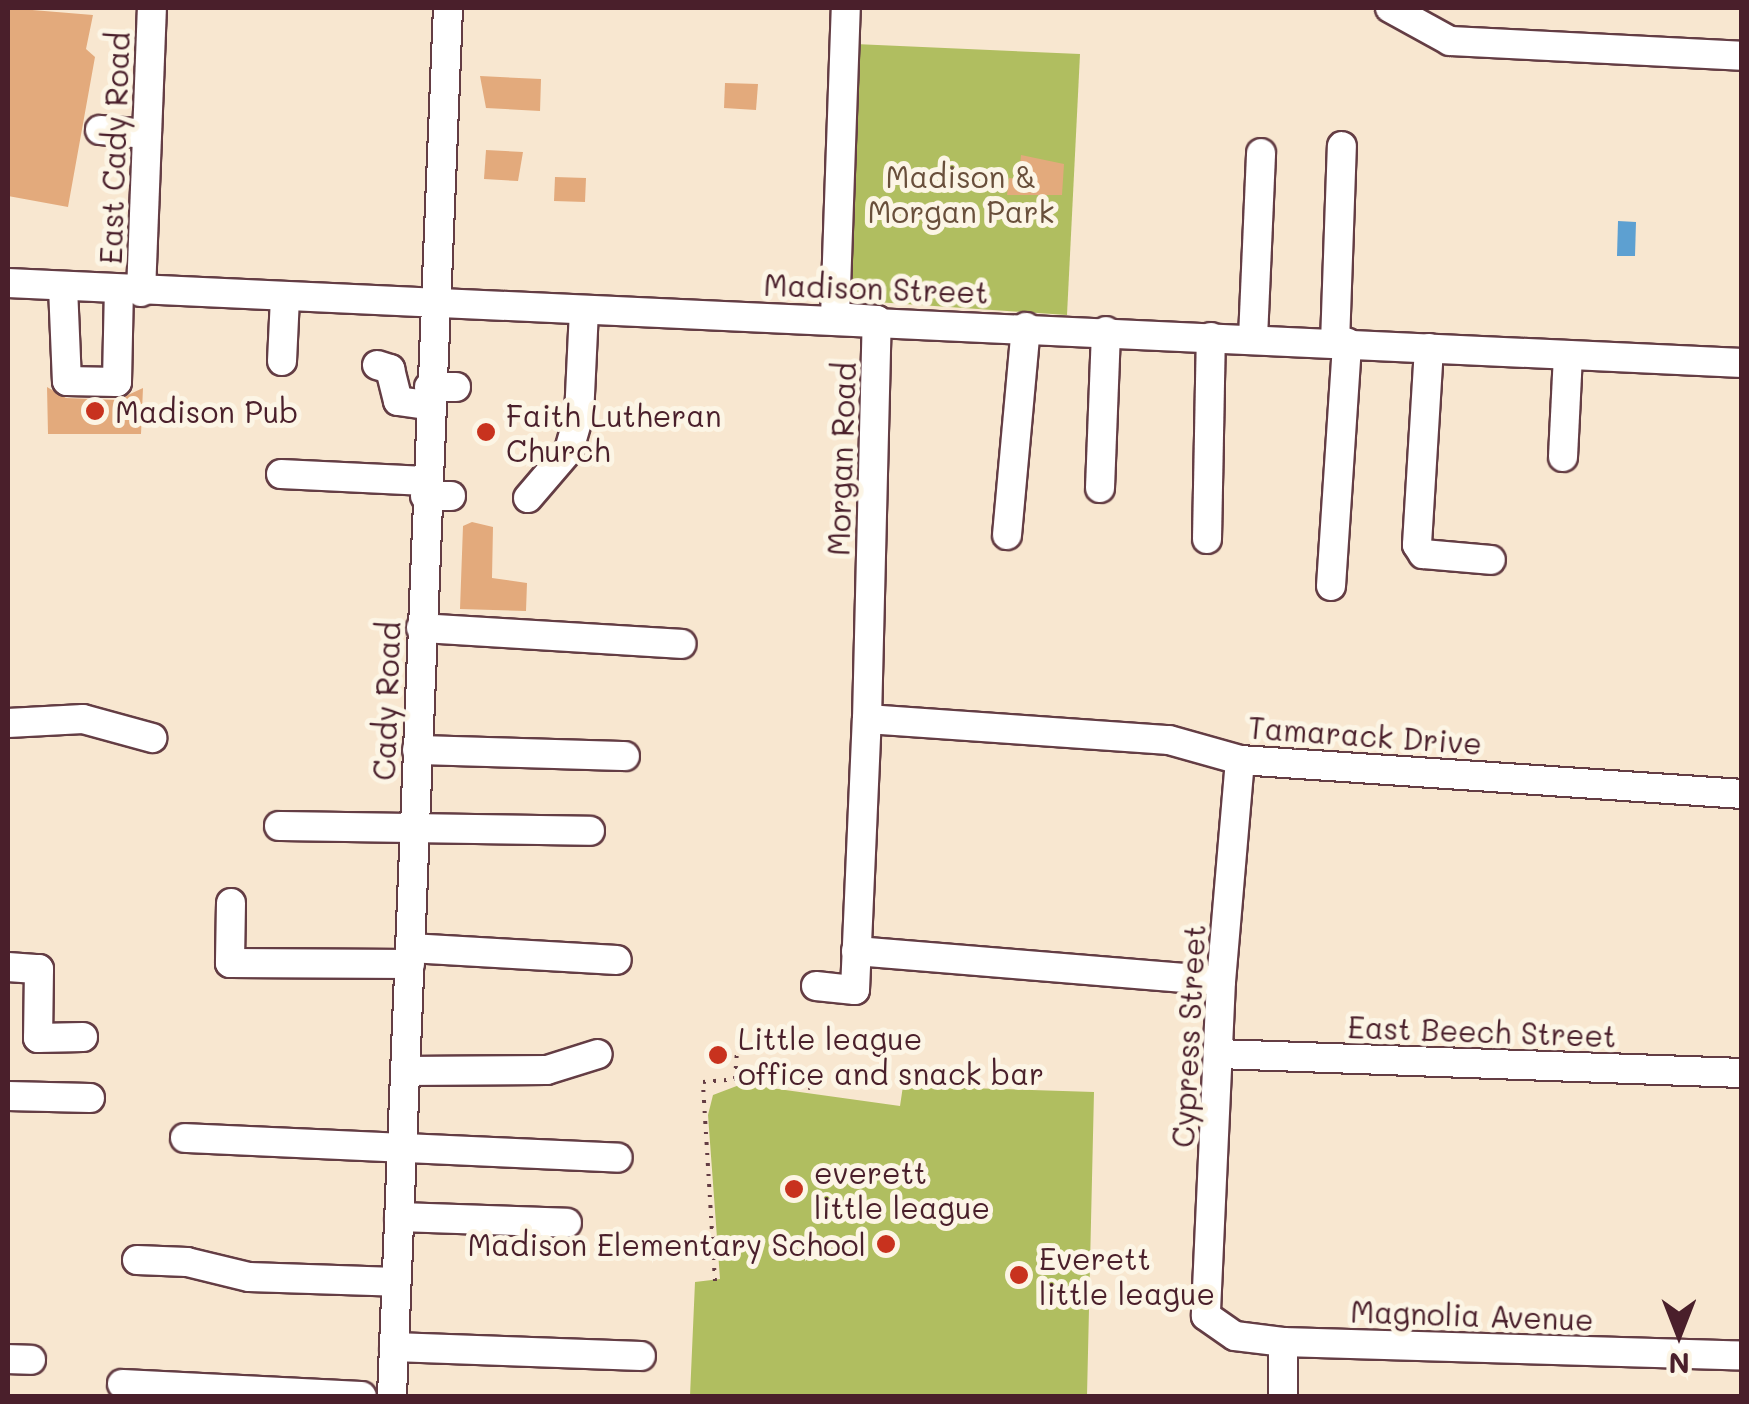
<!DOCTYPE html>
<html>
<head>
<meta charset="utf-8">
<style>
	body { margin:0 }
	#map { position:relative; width:1749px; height:1404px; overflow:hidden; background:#f8e7d0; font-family:Mali,sans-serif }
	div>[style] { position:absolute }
	.green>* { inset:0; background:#b0be60 }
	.water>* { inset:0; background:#5da0d1 }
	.building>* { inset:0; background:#e3aa7c }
	.path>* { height:4px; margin-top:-2px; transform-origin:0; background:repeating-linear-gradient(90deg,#643d44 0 2.5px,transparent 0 10.5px) }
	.roads { filter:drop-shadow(2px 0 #643d44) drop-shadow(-2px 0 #643d44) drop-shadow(0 2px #643d44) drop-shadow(0 -2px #643d44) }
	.minor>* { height:28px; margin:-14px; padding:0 14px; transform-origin:14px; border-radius:14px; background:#fff }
	.dots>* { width:28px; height:28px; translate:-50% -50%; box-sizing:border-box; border:5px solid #fcf5e5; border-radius:50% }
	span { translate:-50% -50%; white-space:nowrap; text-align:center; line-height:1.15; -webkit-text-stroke:10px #fcf5e5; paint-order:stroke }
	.street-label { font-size:30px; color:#4a1f2b }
	.park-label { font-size:30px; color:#694f3b }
	.poi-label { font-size:30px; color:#4a1f2b }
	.left { translate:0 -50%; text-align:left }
	.right { translate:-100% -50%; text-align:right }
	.frame { position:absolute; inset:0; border:10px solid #4a1f2b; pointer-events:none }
	.north { position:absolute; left:1629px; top:1284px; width:100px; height:100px; -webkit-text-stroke:8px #fcf5e5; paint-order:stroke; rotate:180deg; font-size:28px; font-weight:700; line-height:40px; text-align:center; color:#4a1f2b }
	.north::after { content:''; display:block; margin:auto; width:35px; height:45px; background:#4a1f2b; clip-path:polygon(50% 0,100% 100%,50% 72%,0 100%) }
</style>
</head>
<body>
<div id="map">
	<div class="green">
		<div style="clip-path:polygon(855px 44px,1080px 54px,1067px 315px,847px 300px)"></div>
		<div style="clip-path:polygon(742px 1084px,900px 1106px,903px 1086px,1094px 1092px,1087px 1396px,690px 1396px,695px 1282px,720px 1279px,708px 1115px,713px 1095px)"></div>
	</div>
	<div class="water">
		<div style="clip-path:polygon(1618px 221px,1636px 222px,1635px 256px,1617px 256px)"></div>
	</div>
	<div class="building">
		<div style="clip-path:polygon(8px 8px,93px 15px,86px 49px,95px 57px,68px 207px,8px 196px)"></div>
		<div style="clip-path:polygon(480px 76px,541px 79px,540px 111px,486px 108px)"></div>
		<div style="clip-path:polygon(725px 83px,758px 84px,756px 110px,724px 108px)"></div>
		<div style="clip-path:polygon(486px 150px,523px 152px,518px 181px,484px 179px)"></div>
		<div style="clip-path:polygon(1021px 155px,1064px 164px,1062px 195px,1007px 195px,1009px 178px,1019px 179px)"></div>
		<div style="clip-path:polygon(555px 177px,586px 178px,585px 202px,554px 201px)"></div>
		<div style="clip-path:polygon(47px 387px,66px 398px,117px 400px,143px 388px,141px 434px,48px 434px)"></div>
		<div style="clip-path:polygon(472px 522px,493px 527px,492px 578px,527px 583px,526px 611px,460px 609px,463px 526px)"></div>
	</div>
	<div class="path">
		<div style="left:735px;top:1079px;width:42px;rotate:-85.9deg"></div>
		<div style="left:715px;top:1281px;width:199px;rotate:-93.5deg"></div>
		<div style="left:703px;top:1082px;width:32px;rotate:-5deg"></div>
		<div style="left:735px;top:1079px;width:77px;rotate:6.8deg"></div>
	</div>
	<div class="roads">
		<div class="minor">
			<div style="left:1390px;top:8px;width:68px;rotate:28.8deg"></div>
			<div style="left:1450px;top:41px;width:292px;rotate:2.9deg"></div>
			<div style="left:100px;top:130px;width:47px;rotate:4.9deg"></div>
			<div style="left:8px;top:283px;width:1736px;rotate:2.64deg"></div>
			<div style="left:63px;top:287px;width:94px;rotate:87.6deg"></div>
			<div style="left:67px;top:381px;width:50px;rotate:1.1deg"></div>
			<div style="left:117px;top:382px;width:92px;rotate:-88.8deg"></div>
			<div style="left:141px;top:292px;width:284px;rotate:-87.8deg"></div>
			<div style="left:1253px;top:338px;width:185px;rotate:-87.5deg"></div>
			<div style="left:1335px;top:343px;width:197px;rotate:-88deg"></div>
			<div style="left:1429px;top:348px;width:197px;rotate:93.5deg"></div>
			<div style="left:1417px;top:545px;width:11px;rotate:56deg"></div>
			<div style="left:1423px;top:554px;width:68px;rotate:5deg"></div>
			<div style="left:282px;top:361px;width:63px;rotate:-87.3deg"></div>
			<div style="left:377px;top:365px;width:14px;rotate:17deg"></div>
			<div style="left:390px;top:369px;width:33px;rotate:76deg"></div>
			<div style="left:398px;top:401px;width:30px;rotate:8deg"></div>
			<div style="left:429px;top:387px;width:27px"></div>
			<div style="left:1563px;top:457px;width:102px;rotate:-87.2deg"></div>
			<div style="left:281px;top:474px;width:145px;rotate:2.8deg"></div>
			<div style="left:1100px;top:488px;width:157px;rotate:-87.8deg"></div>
			<div style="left:425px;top:496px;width:26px"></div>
			<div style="left:528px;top:498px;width:63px;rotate:-49.5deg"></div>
			<div style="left:569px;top:450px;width:35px;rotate:-74deg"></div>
			<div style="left:579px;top:416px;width:106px;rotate:-87.3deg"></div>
			<div style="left:1007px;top:535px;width:209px;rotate:-84.8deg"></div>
			<div style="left:1207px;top:539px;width:202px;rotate:-88.9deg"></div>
			<div style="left:1331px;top:586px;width:244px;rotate:-86.2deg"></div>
			<div style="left:421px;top:628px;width:261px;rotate:3.5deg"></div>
			<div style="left:867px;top:719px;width:303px;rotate:4deg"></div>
			<div style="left:1169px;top:740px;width:74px;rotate:15.7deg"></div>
			<div style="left:1240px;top:760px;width:503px;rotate:3.87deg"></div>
			<div style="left:8px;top:723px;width:75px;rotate:-3.1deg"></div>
			<div style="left:83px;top:719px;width:72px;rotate:15.4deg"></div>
			<div style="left:417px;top:750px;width:208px;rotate:1.7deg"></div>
			<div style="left:1240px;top:760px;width:222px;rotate:94.9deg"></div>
			<div style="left:1221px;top:981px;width:335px;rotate:92.6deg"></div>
			<div style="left:1206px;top:1316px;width:35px;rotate:35deg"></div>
			<div style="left:1235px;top:1336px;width:48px;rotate:7.1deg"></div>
			<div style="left:1283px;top:1342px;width:459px;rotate:1.7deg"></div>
			<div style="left:279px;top:826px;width:311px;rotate:0.9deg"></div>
			<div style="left:231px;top:903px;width:60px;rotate:91deg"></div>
			<div style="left:230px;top:963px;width:180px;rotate:0.3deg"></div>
			<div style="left:410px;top:948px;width:207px;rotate:3.3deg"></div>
			<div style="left:856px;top:951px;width:366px;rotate:4.7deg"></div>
			<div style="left:8px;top:967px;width:31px;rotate:4deg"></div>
			<div style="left:39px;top:969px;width:69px;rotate:90.8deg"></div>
			<div style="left:38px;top:1038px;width:45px;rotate:-1.3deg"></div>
			<div style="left:816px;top:986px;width:39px;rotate:6deg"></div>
			<div style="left:855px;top:990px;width:271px;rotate:-87.5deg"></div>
			<div style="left:867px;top:719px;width:399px;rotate:-88.6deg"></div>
			<div style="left:877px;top:320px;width:42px;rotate:-175.9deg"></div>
			<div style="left:835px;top:317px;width:309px;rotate:-88deg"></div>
			<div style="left:1219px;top:1054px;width:523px;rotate:2.08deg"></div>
			<div style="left:405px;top:1071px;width:142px;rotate:-0.4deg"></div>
			<div style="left:547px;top:1070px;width:53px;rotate:-17.4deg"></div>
			<div style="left:8px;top:1096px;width:82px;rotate:1.4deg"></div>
			<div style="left:185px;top:1138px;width:433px;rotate:2.6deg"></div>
			<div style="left:399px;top:1217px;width:168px;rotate:2deg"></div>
			<div style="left:137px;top:1260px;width:50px;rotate:2.3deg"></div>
			<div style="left:187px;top:1262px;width:64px;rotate:13.6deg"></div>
			<div style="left:249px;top:1277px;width:147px;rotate:1.9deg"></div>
			<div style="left:1283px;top:1342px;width:54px;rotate:90deg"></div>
			<div style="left:394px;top:1347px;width:247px;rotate:2.1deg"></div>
			<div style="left:8px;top:1359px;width:23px;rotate:2deg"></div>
			<div style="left:122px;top:1384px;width:240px;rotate:2.9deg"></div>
			<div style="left:392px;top:1396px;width:1389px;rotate:-87.69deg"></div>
		</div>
	</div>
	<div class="dots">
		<div style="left:95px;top:411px;background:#c8321e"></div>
		<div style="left:486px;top:432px;background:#c8321e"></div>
		<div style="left:718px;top:1055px;background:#c8321e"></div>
		<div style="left:794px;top:1189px;background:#c8321e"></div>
		<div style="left:886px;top:1244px;background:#c8321e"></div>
		<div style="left:1019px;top:1275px;background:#c8321e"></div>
	</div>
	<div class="street-label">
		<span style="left:114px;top:148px;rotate:-88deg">East Cady Road</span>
		<span style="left:876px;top:288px;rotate:2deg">Madison Street</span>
		<span style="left:841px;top:459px;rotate:-88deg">Morgan Road</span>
		<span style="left:386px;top:701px;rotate:-88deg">Cady Road</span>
		<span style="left:1365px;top:735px;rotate:4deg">Tamarack Drive</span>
		<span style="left:1482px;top:1031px;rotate:2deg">East Beech Street</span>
		<span style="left:1188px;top:1036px;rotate:-87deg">Cypress Street</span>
		<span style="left:1472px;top:1315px;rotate:2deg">Magnolia Avenue</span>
	</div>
	<div class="park-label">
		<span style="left:961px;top:193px">Madison &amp;<br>Morgan Park</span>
	</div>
	<div class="poi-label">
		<span class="left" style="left:115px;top:411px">Madison Pub</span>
		<span class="left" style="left:506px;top:432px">Faith Lutheran<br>Church</span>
		<span class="left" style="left:738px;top:1055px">Little league<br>office and snack bar</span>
		<span class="left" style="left:814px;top:1189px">everett<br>little league</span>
		<span class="right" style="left:866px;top:1244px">Madison Elementary School</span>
		<span class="left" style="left:1039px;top:1275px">Everett<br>little league</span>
	</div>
	<div class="frame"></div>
	<div class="north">N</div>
</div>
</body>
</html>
